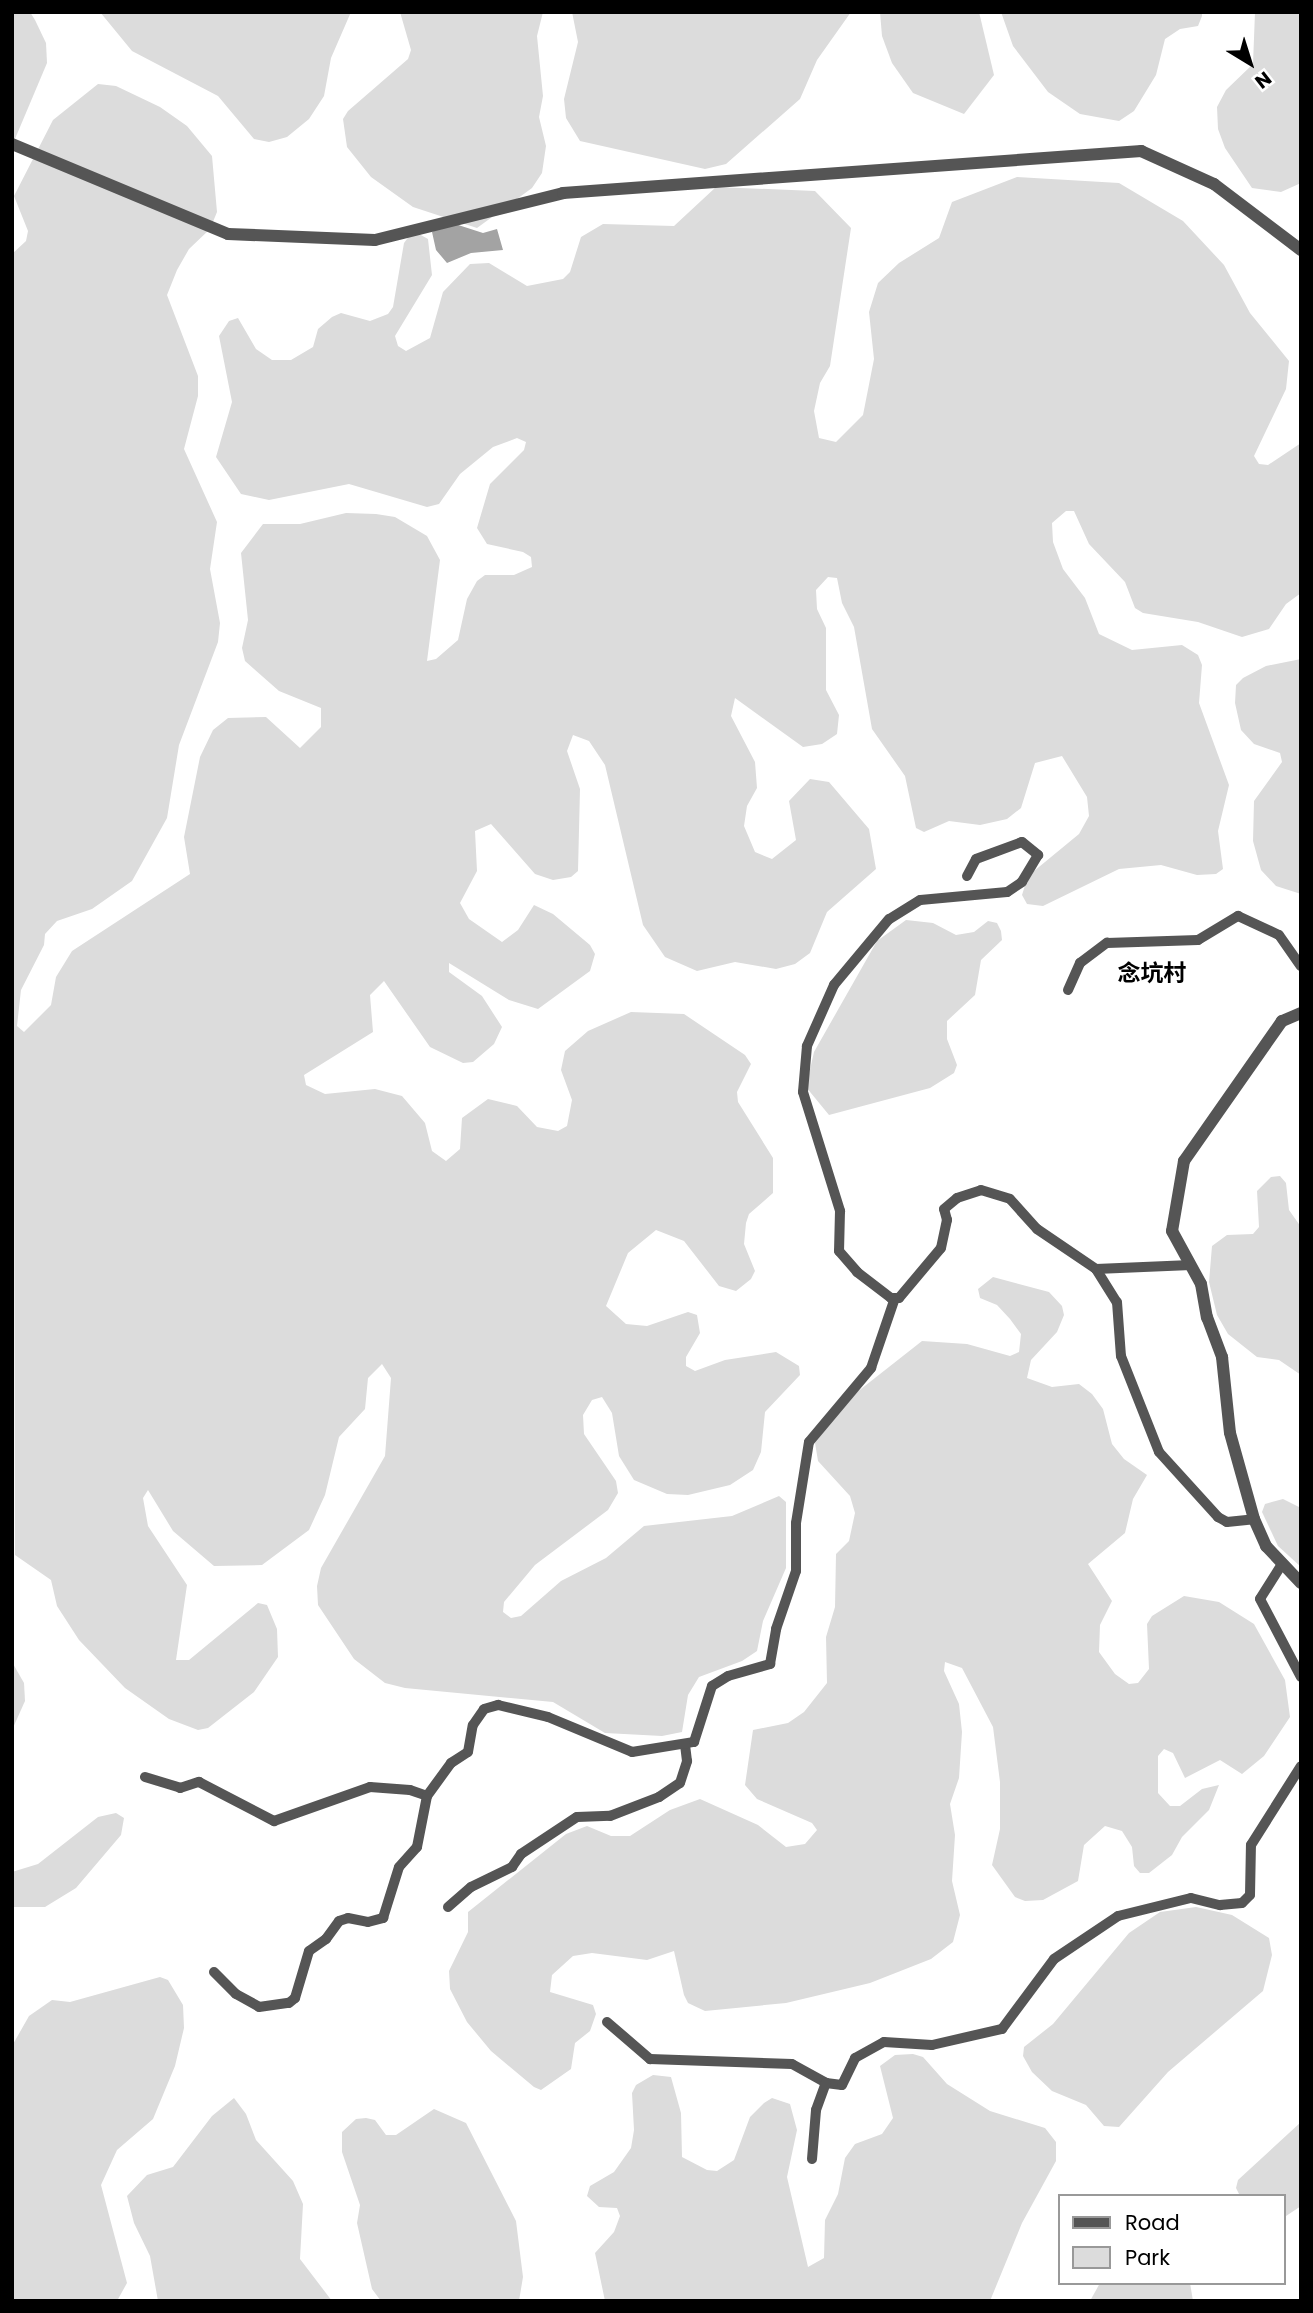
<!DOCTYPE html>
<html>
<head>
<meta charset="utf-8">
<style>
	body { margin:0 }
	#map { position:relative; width:1313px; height:2313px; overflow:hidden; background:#fff; font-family:Poppins,"Noto Sans SC",sans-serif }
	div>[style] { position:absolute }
	.green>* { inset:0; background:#dcdcdc }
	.water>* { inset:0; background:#a3a3a3 }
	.minor>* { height:10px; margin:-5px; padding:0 5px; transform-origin:5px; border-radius:5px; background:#555 }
	.tertiary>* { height:12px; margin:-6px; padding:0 6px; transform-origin:6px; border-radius:6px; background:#555 }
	span { translate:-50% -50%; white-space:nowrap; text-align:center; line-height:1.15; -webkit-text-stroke:5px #fff; paint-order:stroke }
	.quarter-label { font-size:23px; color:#000; font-weight:700 }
	.frame { position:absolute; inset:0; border:14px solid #000; pointer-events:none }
	.legend { position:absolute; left:1058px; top:2194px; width:228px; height:91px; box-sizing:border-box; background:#fff; border:2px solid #999; margin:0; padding:9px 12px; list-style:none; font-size:21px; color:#000 }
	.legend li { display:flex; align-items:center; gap:14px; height:35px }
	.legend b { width:35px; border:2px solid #999 }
	.north { position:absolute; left:1215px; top:28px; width:70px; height:70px; -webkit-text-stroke:5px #fff; paint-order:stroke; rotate:142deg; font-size:19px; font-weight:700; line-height:28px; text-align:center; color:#000 }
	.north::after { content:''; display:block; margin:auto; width:24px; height:32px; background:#000; clip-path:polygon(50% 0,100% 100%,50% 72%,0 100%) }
</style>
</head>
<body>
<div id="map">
	<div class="green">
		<div style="clip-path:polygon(12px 12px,30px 12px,35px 20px,46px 43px,47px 63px,12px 146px)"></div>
		<div style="clip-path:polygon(100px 12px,351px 12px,331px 58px,324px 96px,309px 119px,287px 137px,269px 142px,254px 139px,218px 96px,132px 51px)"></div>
		<div style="clip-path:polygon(400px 12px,543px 12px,537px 36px,543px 96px,539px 117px,546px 146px,542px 173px,532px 188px,477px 228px,413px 207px,371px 177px,347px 147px,343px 119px,348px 111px,408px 59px,411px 50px)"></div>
		<div style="clip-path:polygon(572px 12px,851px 12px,817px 60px,800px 99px,726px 164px,705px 169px,580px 141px,566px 118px,564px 99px,578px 42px)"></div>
		<div style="clip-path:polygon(880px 12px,979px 12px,994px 75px,964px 114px,913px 93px,892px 63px,882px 36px)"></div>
		<div style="clip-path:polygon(1001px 12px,1202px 12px,1202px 16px,1198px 26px,1180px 29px,1165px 39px,1156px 75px,1134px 111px,1119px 121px,1080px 114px,1048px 92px,1013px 46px)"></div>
		<div style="clip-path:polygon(1255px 12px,1301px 12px,1301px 183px,1281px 192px,1252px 188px,1225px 148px,1218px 129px,1217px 107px,1226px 90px,1253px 64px)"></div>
		<div style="clip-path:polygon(98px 84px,116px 86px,160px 107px,187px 126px,212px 156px,217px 212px,210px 229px,189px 249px,177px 270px,167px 295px,198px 376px,198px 396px,184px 449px,217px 522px,210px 569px,220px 623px,218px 642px,179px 745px,167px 818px,132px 881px,92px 909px,57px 921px,45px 934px,44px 945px,21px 990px,17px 1026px,24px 1032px,51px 1005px,56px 977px,72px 951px,190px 874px,184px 837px,200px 757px,213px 730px,228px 718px,266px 717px,300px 748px,321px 727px,321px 708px,279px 691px,245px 661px,242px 648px,248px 620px,241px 553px,263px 524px,300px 524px,346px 513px,376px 514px,395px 517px,427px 536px,440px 560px,427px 661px,436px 659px,458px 640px,467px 599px,477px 581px,485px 575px,514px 575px,532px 567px,531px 557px,523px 552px,487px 544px,477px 528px,490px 484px,524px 450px,526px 442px,517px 438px,493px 447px,460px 474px,439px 504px,427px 507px,349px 484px,269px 500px,241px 494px,216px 457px,232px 402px,219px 336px,229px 321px,238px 318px,256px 349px,272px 360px,291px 360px,313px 347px,318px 329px,332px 317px,341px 313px,370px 321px,388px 314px,393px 307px,404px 243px,410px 235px,419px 234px,428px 239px,432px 275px,395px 336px,398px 346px,406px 351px,430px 338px,443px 292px,470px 264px,489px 263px,527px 286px,563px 279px,570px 272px,581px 237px,603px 224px,674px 226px,716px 187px,815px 191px,851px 228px,830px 366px,820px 383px,814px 411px,819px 438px,836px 442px,863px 415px,874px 359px,869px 312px,878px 283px,899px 263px,939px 238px,952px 202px,1017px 177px,1119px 183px,1183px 221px,1224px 265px,1250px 313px,1289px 361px,1286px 389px,1254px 456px,1259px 464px,1268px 465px,1301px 443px,1301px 593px,1286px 604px,1269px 629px,1242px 637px,1198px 622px,1143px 613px,1135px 608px,1125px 582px,1089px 544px,1074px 511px,1066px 511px,1052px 523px,1053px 542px,1063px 569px,1085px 598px,1099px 634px,1132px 650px,1182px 645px,1198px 655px,1202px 665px,1199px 703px,1229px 785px,1218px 831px,1223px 869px,1216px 874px,1197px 875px,1161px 865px,1119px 869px,1043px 906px,1027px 904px,1022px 895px,1028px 876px,1079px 834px,1089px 816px,1087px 797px,1062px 756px,1035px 763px,1021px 808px,1007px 819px,980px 825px,949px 821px,924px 832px,916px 828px,905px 776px,872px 729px,854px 627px,842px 603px,837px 578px,828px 577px,816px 590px,817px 609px,826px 628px,826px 690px,839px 715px,837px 734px,822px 744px,803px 747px,735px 698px,731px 716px,755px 762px,757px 788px,747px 806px,744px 826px,755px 852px,772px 859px,796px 840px,789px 801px,810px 779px,829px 782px,869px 829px,876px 869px,827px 912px,810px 953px,795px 964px,776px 969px,735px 962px,697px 971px,665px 957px,643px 925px,605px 765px,589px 741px,573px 735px,567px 751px,580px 789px,578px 871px,571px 877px,553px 880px,535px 874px,491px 824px,475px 831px,477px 871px,460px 903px,469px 919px,502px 942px,518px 930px,534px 905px,553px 914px,590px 945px,595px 954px,590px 971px,538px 1009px,509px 1000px,449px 963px,449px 972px,482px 996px,502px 1027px,494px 1044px,473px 1062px,463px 1063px,430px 1047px,384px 981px,370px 995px,373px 1032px,304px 1075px,306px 1085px,325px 1094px,375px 1089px,402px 1096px,425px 1123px,432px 1151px,446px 1161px,460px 1149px,462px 1118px,488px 1099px,517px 1106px,537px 1127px,558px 1131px,567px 1126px,572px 1100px,561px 1070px,565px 1051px,588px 1031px,631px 1012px,684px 1014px,745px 1055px,751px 1064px,737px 1092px,738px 1102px,773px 1158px,773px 1193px,749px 1214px,746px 1223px,744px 1244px,755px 1271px,751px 1279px,736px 1291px,719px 1286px,684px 1241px,656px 1230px,628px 1253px,606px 1306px,626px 1324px,647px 1326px,688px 1312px,697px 1315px,700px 1333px,686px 1357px,686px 1366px,695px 1371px,725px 1360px,776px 1352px,799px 1366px,800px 1375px,765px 1412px,761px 1452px,753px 1470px,730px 1485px,688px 1495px,667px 1494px,634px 1480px,619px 1456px,612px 1413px,602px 1397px,592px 1400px,583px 1415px,584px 1434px,616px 1481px,618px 1493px,608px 1510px,535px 1565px,504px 1602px,503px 1612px,511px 1618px,521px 1616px,561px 1581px,606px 1558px,644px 1526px,732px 1516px,779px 1496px,786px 1502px,786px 1568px,763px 1621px,757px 1651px,742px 1661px,699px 1677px,688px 1695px,682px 1732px,662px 1736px,605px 1733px,553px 1702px,405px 1688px,385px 1683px,354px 1659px,318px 1605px,317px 1586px,321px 1568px,385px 1456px,391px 1378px,382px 1364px,368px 1378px,365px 1409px,339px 1437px,325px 1495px,309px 1530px,262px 1565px,214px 1566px,173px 1531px,148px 1490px,143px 1498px,148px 1526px,187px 1585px,176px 1660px,189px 1660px,258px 1603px,267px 1605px,277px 1629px,278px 1657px,254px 1692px,208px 1728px,198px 1730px,169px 1719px,125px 1688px,79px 1640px,57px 1606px,51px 1580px,15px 1555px,12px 254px,26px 241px,28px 231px,14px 196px,53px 120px)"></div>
		<div style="clip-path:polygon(1301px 659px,1301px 894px,1276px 886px,1261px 870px,1253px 841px,1254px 801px,1282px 762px,1280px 753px,1254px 744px,1241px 730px,1235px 703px,1236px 685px,1243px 678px,1266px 666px)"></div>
		<div style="clip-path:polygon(906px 920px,933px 923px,956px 935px,974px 932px,988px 921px,997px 923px,1001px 931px,1002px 940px,981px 960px,975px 995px,947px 1021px,947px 1039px,957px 1065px,954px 1073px,930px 1088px,829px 1115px,806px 1087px,814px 1052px,877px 941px)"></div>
		<div style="clip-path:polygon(1280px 1176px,1286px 1183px,1289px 1210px,1301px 1227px,1301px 1375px,1279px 1360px,1257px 1357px,1228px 1334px,1217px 1315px,1209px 1282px,1212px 1246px,1227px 1235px,1253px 1234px,1259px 1227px,1257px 1191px,1271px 1177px)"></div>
		<div style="clip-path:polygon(993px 1277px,1049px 1292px,1062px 1306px,1064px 1315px,1057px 1332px,1031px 1360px,1027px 1378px,1052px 1387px,1079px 1384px,1092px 1394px,1103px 1409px,1112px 1444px,1124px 1459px,1147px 1475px,1133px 1499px,1125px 1533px,1088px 1564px,1112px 1601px,1100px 1625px,1099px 1652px,1115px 1674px,1129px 1684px,1138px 1683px,1149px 1669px,1147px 1624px,1152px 1616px,1184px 1596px,1219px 1602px,1254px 1624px,1285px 1680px,1290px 1717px,1264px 1756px,1242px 1774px,1220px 1760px,1185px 1778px,1173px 1753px,1164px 1749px,1158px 1756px,1158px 1793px,1170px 1806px,1180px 1806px,1202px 1789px,1219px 1785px,1209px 1810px,1182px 1837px,1172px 1855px,1149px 1873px,1140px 1873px,1134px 1866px,1132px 1847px,1122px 1831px,1105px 1826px,1084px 1845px,1078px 1881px,1043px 1900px,1025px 1901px,1015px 1897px,992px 1865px,1000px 1829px,1000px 1782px,993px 1727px,962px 1668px,945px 1662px,944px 1671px,959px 1704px,962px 1732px,959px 1778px,950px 1804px,955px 1835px,952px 1881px,960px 1915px,953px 1942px,931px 1959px,870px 1983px,786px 2003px,705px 2011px,688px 2003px,684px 1995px,674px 1951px,647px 1960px,592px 1953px,573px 1956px,552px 1975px,550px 1992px,593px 2005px,596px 2014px,590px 2031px,575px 2043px,571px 2069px,541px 2090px,534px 2087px,491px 2051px,467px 2022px,450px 1989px,449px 1971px,468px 1932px,468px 1912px,566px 1834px,587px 1826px,611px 1836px,630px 1836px,670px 1810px,700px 1799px,758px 1825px,786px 1847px,805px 1844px,817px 1830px,812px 1823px,757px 1799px,745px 1785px,753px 1730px,788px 1723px,804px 1712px,827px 1683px,826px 1637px,835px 1607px,836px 1554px,849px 1541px,855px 1513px,850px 1496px,818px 1461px,815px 1443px,847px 1400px,922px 1341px,967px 1344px,1010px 1356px,1019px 1352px,1021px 1334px,1010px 1319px,997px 1305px,980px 1298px,978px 1289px)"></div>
		<div style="clip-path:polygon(1283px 1499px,1301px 1508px,1301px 1567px,1278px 1546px,1262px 1512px,1265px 1504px)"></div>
		<div style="clip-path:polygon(12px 1662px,24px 1683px,25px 1701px,12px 1730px)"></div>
		<div style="clip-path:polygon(116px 1813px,124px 1818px,121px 1835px,76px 1888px,45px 1907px,12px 1907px,12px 1872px,38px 1864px,98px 1817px)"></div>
		<div style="clip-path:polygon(1196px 1907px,1232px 1915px,1269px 1938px,1272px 1955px,1263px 1991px,1168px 2072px,1119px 2127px,1104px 2126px,1086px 2105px,1052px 2091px,1032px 2072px,1023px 2056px,1024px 2047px,1053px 2024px,1129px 1933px,1160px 1912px)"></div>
		<div style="clip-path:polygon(160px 1977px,168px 1980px,183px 2005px,184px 2028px,175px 2066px,153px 2119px,117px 2150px,101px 2185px,127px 2283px,117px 2301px,12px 2301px,12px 2046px,29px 2016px,52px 2000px,70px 2002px)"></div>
		<div style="clip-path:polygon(913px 2054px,923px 2057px,947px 2084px,990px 2111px,1045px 2128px,1056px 2142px,1056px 2161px,1022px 2223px,990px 2301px,605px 2301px,595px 2253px,614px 2232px,620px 2216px,617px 2208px,599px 2207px,587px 2196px,590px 2186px,614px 2172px,631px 2148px,634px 2130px,632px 2093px,636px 2085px,653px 2075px,671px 2077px,681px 2113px,682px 2157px,707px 2170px,717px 2171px,734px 2160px,750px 2117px,764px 2103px,772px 2098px,790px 2104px,797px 2130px,787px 2177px,808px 2267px,824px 2258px,825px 2220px,838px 2194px,845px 2158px,855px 2144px,882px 2134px,893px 2118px,880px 2066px,895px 2055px)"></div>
		<div style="clip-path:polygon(234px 2098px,246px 2114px,256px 2140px,293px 2181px,303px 2204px,300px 2259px,332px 2301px,158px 2301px,150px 2256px,134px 2223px,127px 2196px,147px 2175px,173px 2167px,212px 2116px)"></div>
		<div style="clip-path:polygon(434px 2109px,466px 2123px,516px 2221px,523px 2277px,519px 2301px,381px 2301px,372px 2289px,357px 2223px,360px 2205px,342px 2152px,342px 2132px,356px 2119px,366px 2118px,375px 2120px,386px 2135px,396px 2135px)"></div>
		<div style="clip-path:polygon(1301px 2122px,1301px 2206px,1283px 2218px,1283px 2196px,1240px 2196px,1236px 2188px,1238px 2180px)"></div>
		<div style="clip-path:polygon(1100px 2283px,1190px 2283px,1193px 2301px,1090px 2301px)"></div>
	</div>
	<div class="water">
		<div style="clip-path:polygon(449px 222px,483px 233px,497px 229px,503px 250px,471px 253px,447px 263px,436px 250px,432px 232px)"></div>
	</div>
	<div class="minor">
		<div style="left:967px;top:876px;width:19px;rotate:-62deg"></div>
		<div style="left:976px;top:859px;width:49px;rotate:-20.3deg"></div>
		<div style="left:1022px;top:842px;width:21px;rotate:39deg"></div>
		<div style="left:1038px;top:855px;width:31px;rotate:121deg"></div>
		<div style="left:1022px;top:882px;width:18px;rotate:146deg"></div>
		<div style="left:1007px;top:892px;width:87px;rotate:174.7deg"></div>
		<div style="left:920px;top:900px;width:36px;rotate:148deg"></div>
		<div style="left:889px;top:919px;width:86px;rotate:129.8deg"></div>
		<div style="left:834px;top:985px;width:67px;rotate:113.9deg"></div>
		<div style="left:807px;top:1046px;width:46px;rotate:95deg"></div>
		<div style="left:803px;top:1092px;width:125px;rotate:72.7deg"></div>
		<div style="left:840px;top:1211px;width:40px;rotate:91.4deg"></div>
		<div style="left:839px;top:1251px;width:28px;rotate:49deg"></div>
		<div style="left:857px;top:1272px;width:43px;rotate:37.4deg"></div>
		<div style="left:891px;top:1298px;width:8px"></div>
		<div style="left:899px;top:1298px;width:65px;rotate:-50deg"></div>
		<div style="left:941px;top:1248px;width:29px;rotate:-78deg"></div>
		<div style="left:947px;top:1220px;width:11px;rotate:-105deg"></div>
		<div style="left:944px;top:1209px;width:17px;rotate:-40deg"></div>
		<div style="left:957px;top:1198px;width:25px;rotate:-18deg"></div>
		<div style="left:981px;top:1190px;width:30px;rotate:17deg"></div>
		<div style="left:1010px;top:1199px;width:40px;rotate:48deg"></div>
		<div style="left:1037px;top:1229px;width:71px;rotate:34.1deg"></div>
		<div style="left:1096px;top:1269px;width:95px;rotate:-2.4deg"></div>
		<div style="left:1068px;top:990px;width:30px;rotate:-66deg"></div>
		<div style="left:1080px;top:963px;width:34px;rotate:-37deg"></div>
		<div style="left:1107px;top:943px;width:91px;rotate:-1.9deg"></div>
		<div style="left:1198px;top:940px;width:47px;rotate:-31deg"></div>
		<div style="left:1238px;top:916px;width:45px;rotate:24.9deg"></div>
		<div style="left:1279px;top:935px;width:38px;rotate:55deg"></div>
		<div style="left:1096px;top:1269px;width:39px;rotate:58deg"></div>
		<div style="left:1117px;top:1302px;width:54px;rotate:85.8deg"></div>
		<div style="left:1121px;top:1356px;width:103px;rotate:68.4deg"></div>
		<div style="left:1159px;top:1452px;width:88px;rotate:47.8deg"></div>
		<div style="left:1218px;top:1517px;width:10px;rotate:29deg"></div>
		<div style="left:1227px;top:1522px;width:27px;rotate:-6deg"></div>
		<div style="left:1282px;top:1564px;width:41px;rotate:122.2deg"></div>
		<div style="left:1260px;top:1599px;width:88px;rotate:62.3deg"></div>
		<div style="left:145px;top:1777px;width:37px;rotate:17deg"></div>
		<div style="left:180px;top:1788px;width:20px;rotate:-18deg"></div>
		<div style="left:199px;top:1782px;width:85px;rotate:27.5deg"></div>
		<div style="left:274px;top:1821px;width:102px;rotate:-19.5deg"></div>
		<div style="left:370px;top:1787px;width:40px;rotate:4.3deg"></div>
		<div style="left:410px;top:1790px;width:18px;rotate:19deg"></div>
		<div style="left:448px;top:1907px;width:30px;rotate:-41deg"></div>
		<div style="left:471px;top:1887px;width:46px;rotate:-26deg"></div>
		<div style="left:512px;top:1867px;width:16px;rotate:-55deg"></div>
		<div style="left:521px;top:1854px;width:67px;rotate:-33.5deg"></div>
		<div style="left:577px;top:1817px;width:33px;rotate:-2deg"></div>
		<div style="left:610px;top:1816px;width:53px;rotate:-21.2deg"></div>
		<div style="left:659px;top:1797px;width:25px;rotate:-34deg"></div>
		<div style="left:680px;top:1783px;width:23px;rotate:-72deg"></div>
		<div style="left:687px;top:1761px;width:16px;rotate:-97deg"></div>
		<div style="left:214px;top:1972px;width:31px;rotate:45deg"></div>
		<div style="left:236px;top:1994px;width:26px;rotate:29deg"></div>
		<div style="left:259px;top:2007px;width:30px;rotate:-8deg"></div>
		<div style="left:289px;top:2003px;width:8px;rotate:-40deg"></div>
		<div style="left:295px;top:1998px;width:49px;rotate:-73.4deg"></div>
		<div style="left:309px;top:1951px;width:21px;rotate:-35deg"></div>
		<div style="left:326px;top:1939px;width:22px;rotate:-54deg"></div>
		<div style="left:339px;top:1921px;width:9px;rotate:-18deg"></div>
		<div style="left:348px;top:1918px;width:20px;rotate:11deg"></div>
		<div style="left:368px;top:1922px;width:16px;rotate:-15deg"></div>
		<div style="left:383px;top:1918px;width:53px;rotate:-72.6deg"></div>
		<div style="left:399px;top:1867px;width:27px;rotate:-48deg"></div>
		<div style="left:417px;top:1847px;width:52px;rotate:-78.9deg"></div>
		<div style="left:427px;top:1796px;width:41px;rotate:-54deg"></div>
		<div style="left:451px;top:1763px;width:20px;rotate:-33deg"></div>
		<div style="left:468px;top:1752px;width:27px;rotate:-80deg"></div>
		<div style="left:473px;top:1725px;width:19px;rotate:-55deg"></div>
		<div style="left:484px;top:1709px;width:15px;rotate:-16deg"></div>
		<div style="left:498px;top:1705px;width:51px;rotate:13.5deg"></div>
		<div style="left:548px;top:1717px;width:91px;rotate:22.6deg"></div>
		<div style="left:632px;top:1752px;width:63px;rotate:-9.2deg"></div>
		<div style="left:694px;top:1742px;width:59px;rotate:-72.2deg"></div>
		<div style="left:712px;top:1686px;width:19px;rotate:-32deg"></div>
		<div style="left:728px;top:1676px;width:44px;rotate:-15.9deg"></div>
		<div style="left:770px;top:1664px;width:36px;rotate:-80deg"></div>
		<div style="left:776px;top:1629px;width:61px;rotate:-71deg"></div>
		<div style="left:796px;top:1571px;width:48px;rotate:-90deg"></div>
		<div style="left:796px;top:1523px;width:82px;rotate:-80.9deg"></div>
		<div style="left:809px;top:1442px;width:97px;rotate:-50deg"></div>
		<div style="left:871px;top:1368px;width:74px;rotate:-71.1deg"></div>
		<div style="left:607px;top:2022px;width:57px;rotate:40.7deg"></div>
		<div style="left:650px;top:2059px;width:142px;rotate:2deg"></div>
		<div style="left:792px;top:2064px;width:39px;rotate:29deg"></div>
		<div style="left:826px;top:2083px;width:16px;rotate:7deg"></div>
		<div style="left:842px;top:2085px;width:30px;rotate:-64deg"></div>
		<div style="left:855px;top:2058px;width:33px;rotate:-29deg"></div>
		<div style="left:884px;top:2042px;width:48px;rotate:3.6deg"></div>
		<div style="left:932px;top:2045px;width:72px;rotate:-12.9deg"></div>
		<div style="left:1002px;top:2029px;width:87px;rotate:-53.4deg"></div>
		<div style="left:1054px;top:1959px;width:77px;rotate:-33.9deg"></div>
		<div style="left:1118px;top:1916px;width:75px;rotate:-13.9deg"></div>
		<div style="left:1191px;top:1898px;width:30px;rotate:14deg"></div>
		<div style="left:1220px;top:1905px;width:22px;rotate:-5deg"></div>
		<div style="left:1242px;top:1903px;width:11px;rotate:-45deg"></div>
		<div style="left:1250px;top:1895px;width:50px;rotate:-88.9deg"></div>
		<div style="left:1251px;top:1845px;width:93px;rotate:-57.7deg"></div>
		<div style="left:812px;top:2159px;width:49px;rotate:-85.3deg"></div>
		<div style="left:816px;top:2110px;width:29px;rotate:-70deg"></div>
	</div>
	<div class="tertiary">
		<div style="left:12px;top:144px;width:234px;rotate:22.6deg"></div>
		<div style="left:228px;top:234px;width:147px;rotate:2.3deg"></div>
		<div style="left:375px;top:240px;width:194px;rotate:-14deg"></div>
		<div style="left:563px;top:193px;width:580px;rotate:-4.16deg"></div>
		<div style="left:1141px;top:151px;width:80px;rotate:24.3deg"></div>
		<div style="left:1214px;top:184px;width:109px;rotate:37.2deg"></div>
		<div style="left:1301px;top:1013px;width:21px;rotate:157deg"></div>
		<div style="left:1282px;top:1021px;width:171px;rotate:125deg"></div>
		<div style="left:1184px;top:1161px;width:71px;rotate:99.7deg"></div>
		<div style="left:1172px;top:1231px;width:60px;rotate:61.3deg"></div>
		<div style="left:1201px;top:1284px;width:34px;rotate:80deg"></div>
		<div style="left:1207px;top:1317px;width:43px;rotate:69.4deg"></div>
		<div style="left:1222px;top:1357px;width:76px;rotate:84deg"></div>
		<div style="left:1230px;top:1433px;width:89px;rotate:74.4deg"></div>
		<div style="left:1254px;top:1519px;width:30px;rotate:66deg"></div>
		<div style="left:1266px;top:1546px;width:51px;rotate:46.6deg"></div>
	</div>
	<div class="quarter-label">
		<span style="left:1152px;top:973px">念坑村</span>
	</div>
	<div class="frame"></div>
	<ul class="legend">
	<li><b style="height:9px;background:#555"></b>Road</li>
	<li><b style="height:19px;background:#dcdcdc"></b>Park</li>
	</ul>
	<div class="north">N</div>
</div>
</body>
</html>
